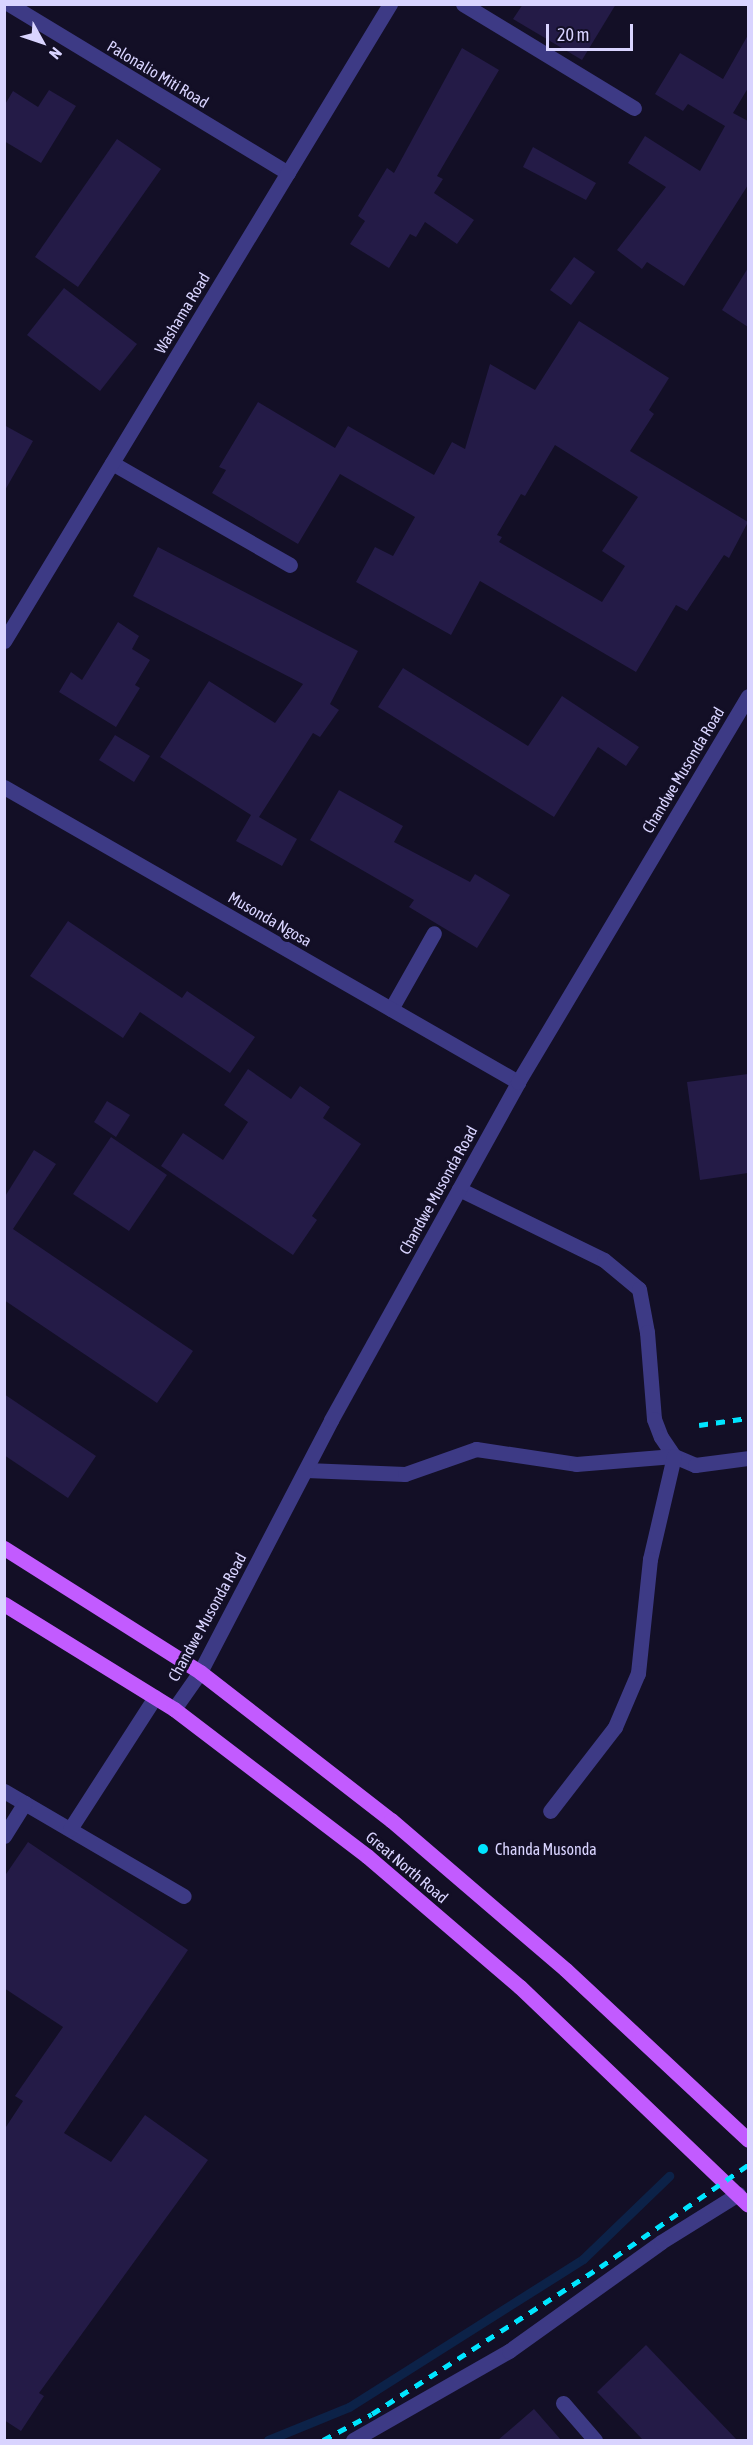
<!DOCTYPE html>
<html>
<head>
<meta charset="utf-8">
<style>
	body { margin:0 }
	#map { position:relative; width:753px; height:2445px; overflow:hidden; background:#130f26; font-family:"Asap Condensed",sans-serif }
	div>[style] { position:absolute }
	.stream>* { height:9px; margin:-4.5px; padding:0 4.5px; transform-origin:4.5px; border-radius:4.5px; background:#0c2248 }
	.building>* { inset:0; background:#241b47 }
	.service>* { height:15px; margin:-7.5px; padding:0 7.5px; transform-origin:7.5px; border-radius:7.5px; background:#3d3a85 }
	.minor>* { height:15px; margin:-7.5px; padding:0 7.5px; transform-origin:7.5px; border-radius:7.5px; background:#3d3a85 }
	.tertiary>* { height:15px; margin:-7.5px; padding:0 7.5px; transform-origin:7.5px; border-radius:7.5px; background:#3d3a85 }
	.primary>* { height:15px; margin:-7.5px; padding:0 7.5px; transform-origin:7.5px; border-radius:7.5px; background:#c25bff }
	.rail>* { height:4.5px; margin-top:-2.25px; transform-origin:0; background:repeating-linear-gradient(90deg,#00e5ff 0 9px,transparent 0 17px) }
	.dots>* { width:16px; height:16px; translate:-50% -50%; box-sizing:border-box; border:3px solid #130f26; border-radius:50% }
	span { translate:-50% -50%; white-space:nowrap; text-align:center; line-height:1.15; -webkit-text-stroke:6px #130f26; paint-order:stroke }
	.street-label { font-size:16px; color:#d9d4ff }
	.poi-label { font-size:16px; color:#d9d4ff }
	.left { translate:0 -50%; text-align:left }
	.frame { position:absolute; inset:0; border:6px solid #d9d4ff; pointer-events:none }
	.north { position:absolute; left:12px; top:12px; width:60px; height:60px; -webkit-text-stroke:4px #130f26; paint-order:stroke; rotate:130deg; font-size:16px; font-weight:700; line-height:24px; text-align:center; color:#d9d4ff }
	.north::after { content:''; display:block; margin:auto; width:21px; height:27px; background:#d9d4ff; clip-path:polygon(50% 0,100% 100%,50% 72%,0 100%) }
	.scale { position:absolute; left:546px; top:24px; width:87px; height:27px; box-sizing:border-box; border:3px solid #d9d4ff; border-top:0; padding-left:8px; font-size:18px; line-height:21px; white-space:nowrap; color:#d9d4ff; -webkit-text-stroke:4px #130f26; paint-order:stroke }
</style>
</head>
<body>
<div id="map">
	<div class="stream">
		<div style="left:268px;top:2440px;width:87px;rotate:-22.2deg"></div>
		<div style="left:349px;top:2407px;width:277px;rotate:-32.3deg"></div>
		<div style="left:583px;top:2259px;width:120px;rotate:-44deg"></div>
	</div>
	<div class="building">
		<div style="clip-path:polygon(523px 4px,616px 4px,582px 60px,513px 19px)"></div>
		<div style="clip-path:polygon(748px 35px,748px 88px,733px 113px,748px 121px,748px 185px,684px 286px,647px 262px,642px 269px,617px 250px,666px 187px,628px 163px,645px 136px,700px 171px,725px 126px,688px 104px,683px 111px,655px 94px,680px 53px,723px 79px)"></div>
		<div style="clip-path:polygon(462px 48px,499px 70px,437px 176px,443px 179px,434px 193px,474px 220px,457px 244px,425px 222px,416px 237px,410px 234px,389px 268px,350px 244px,365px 221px,358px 216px,387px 168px,394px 173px)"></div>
		<div style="clip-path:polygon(49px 90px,76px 106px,41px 163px,4px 141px,4px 106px,13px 91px,38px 107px)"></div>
		<div style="clip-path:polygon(117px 139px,161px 169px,78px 287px,35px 257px)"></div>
		<div style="clip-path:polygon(533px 147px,596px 183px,586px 200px,523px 167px)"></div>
		<div style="clip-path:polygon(574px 257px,595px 272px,571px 305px,550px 290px)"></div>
		<div style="clip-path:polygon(748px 268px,748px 327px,722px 310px)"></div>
		<div style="clip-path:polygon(64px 288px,137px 344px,100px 391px,27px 335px)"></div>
		<div style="clip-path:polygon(evenodd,579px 321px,669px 378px,649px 410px,654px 414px,630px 451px,748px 522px,729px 558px,724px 555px,687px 611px,676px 605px,636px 672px,480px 581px,451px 635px,356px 582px,375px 547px,393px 556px,415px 517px,340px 474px,298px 544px,212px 493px,226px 470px,219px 467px,258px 402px,335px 448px,348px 426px,434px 475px,452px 442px,465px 449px,490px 364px,535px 390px,579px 321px,555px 445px,638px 497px,602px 551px,625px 566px,602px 602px,499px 542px,502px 537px,497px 535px,521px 494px,525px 496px,555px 445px)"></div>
		<div style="clip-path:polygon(4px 425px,33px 441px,4px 492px)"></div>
		<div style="clip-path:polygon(158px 547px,358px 651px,330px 704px,339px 710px,320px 737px,313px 733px,259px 817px,297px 839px,282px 866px,236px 841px,251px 815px,160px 757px,209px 681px,275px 723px,303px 684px,133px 596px)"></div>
		<div style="clip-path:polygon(118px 622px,139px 636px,132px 649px,150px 660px,135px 685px,140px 688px,116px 727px,59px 692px,71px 672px,82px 680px)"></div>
		<div style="clip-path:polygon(403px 668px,528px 746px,562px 696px,639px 747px,626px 766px,598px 747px,554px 817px,378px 707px)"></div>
		<div style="clip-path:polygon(115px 735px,150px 756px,134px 782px,99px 760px)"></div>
		<div style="clip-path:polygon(339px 790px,403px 826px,394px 842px,470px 882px,475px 874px,510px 895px,477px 948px,409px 907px,414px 900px,310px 840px)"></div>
		<div style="clip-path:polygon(68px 921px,182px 998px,187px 991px,255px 1037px,230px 1073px,140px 1012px,123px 1038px,30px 976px)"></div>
		<div style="clip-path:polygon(248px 1069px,291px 1099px,300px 1086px,330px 1107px,323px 1118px,361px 1144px,312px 1216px,317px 1220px,293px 1255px,161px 1166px,183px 1133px,223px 1160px,248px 1122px,224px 1105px)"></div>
		<div style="clip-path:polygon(748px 1074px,748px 1173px,700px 1180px,687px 1082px)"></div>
		<div style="clip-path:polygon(107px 1101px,130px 1115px,116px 1137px,94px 1122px)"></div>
		<div style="clip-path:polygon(111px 1137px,167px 1175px,129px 1231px,73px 1194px)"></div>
		<div style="clip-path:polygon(34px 1150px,56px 1164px,13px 1229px,193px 1351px,157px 1403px,4px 1300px,4px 1198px)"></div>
		<div style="clip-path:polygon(4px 1394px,96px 1456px,68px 1498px,4px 1455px)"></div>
		<div style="clip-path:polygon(28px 1842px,188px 1950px,64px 2133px,111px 2162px,145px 2115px,208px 2160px,39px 2393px,44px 2396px,21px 2431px,4px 2420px,4px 2130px,23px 2101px,15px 2096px,63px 2027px,4px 1988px,4px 1877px)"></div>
		<div style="clip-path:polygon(646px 2345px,737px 2440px,643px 2440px,597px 2392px)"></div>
		<div style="clip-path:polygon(534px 2409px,561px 2440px,498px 2440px)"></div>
	</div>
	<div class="service">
		<div style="left:463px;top:4px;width:200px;rotate:31.3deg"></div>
		<div style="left:112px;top:463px;width:205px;rotate:29.8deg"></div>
		<div style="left:391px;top:1009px;width:87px;rotate:-60.5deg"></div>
		<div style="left:459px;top:1189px;width:161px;rotate:26.1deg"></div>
		<div style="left:604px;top:1260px;width:45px;rotate:39.6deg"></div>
		<div style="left:639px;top:1289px;width:44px;rotate:79.5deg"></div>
		<div style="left:647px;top:1332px;width:87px;rotate:85.4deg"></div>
		<div style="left:654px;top:1419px;width:19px;rotate:69deg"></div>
		<div style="left:661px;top:1437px;width:23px;rotate:56deg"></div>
		<div style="left:674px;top:1456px;width:23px;rotate:23deg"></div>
		<div style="left:695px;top:1465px;width:53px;rotate:-7.5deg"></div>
		<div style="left:306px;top:1470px;width:99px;rotate:2.3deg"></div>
		<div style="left:405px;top:1474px;width:75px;rotate:-19.4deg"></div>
		<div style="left:476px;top:1449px;width:101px;rotate:8.5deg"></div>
		<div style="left:576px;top:1464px;width:98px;rotate:-4.7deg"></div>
		<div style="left:674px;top:1456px;width:106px;rotate:103.1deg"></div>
		<div style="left:650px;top:1559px;width:115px;rotate:96deg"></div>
		<div style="left:638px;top:1673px;width:59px;rotate:113.1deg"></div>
		<div style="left:615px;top:1727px;width:106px;rotate:127.7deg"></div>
		<div style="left:4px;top:1791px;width:208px;rotate:30.3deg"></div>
		<div style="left:70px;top:1829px;width:157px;rotate:-57.2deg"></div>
		<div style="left:4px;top:1836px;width:39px;rotate:-58deg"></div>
		<div style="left:563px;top:2403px;width:49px;rotate:49.1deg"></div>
	</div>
	<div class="minor">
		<div style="left:9px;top:4px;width:326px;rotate:31.2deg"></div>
		<div style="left:4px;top:641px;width:745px;rotate:-58.79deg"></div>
		<div style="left:4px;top:787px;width:593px;rotate:29.85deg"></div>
		<div style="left:353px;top:2440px;width:180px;rotate:-29.7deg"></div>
		<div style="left:509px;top:2351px;width:187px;rotate:-35.6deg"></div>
		<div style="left:661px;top:2242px;width:91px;rotate:-31.9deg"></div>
	</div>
	<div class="tertiary">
		<div style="left:174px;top:1709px;width:45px;rotate:-54.9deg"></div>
		<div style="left:200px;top:1672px;width:284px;rotate:-62.5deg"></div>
		<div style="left:331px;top:1420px;width:386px;rotate:-61deg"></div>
		<div style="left:518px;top:1082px;width:449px;rotate:-59.2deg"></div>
	</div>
	<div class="primary">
		<div style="left:4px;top:1548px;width:232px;rotate:32.3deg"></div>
		<div style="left:200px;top:1672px;width:242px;rotate:37.8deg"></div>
		<div style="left:391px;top:1820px;width:230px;rotate:40.6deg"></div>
		<div style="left:566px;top:1970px;width:249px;rotate:43deg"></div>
		<div style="left:4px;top:1604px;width:200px;rotate:31.7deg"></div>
		<div style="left:174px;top:1709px;width:243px;rotate:37.3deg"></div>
		<div style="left:367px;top:1856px;width:201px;rotate:40.6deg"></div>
		<div style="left:520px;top:1987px;width:315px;rotate:43.7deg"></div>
	</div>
	<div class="rail">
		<div style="left:699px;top:1425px;width:49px;rotate:-8.1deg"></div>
		<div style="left:323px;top:2440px;width:55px;rotate:-28deg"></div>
		<div style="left:372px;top:2414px;width:271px;rotate:-32.8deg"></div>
		<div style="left:600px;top:2267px;width:180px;rotate:-34.6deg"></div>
	</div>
	<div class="dots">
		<div style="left:483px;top:1849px;background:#00e5ff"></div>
	</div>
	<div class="street-label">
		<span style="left:158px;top:74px;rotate:31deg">Palonalio Miti Road</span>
		<span style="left:182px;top:313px;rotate:-59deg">Washama Road</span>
		<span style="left:683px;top:770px;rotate:-59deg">Chandwe Musonda Road</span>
		<span style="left:270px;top:919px;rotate:30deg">Musonda Ngosa</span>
		<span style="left:438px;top:1190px;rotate:-61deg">Chandwe Musonda Road</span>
		<span style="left:207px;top:1617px;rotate:-61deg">Chandwe Musonda Road</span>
		<span style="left:407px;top:1867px;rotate:40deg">Great North Road</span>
	</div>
	<div class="poi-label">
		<span class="left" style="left:495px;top:1849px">Chanda Musonda</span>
	</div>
	<div class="frame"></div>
	<div class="north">N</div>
	<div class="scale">20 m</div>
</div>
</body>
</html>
